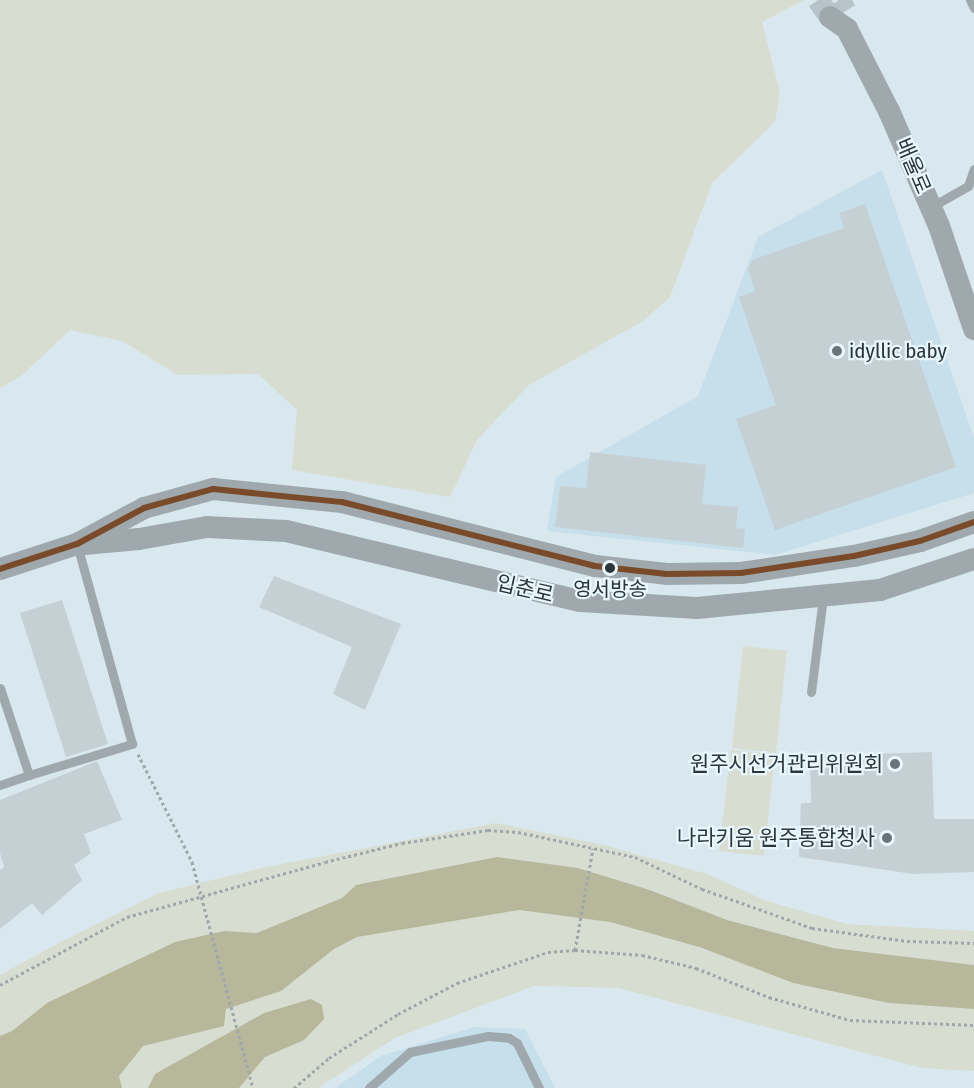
<!DOCTYPE html>
<html>
<head>
<meta charset="utf-8">
<style>
	body { margin:0 }
	#map { position:relative; width:974px; height:1088px; overflow:hidden; background:#d9e8ee; font-family:"Fira Sans Condensed","Noto Sans KR",sans-serif }
	div>[style] { position:absolute }
	.built>* { inset:0; background:#c7dfea }
	.green>* { inset:0; background:#d8ddd1 }
	.water>* { inset:0; background:#b7b79b }
	.building>* { inset:0; background:#c4d0d4 }
	.tertiary-tunnel>* { height:22px; margin-top:-11px; transform-origin:0; background:repeating-linear-gradient(90deg,#b6c4ca 0 22px,transparent 0 33px) }
	.path>* { height:3px; margin-top:-1.5px; transform-origin:0; background:repeating-linear-gradient(90deg,#9ea7aa 0 3px,transparent 0 6px) }
	.service>* { height:9px; margin:-4.5px; padding:0 4.5px; transform-origin:4.5px; border-radius:4.5px; background:#9fa9ad }
	.tertiary>* { height:22px; margin:-11px; padding:0 11px; transform-origin:11px; border-radius:11px; background:#9fa9ad }
	.bus-1>* { height:6px; margin:-3px; padding:0 3px; transform-origin:3px; border-radius:3px; background:#7a4b2a }
	.dots>* { width:16px; height:16px; translate:-50% -50%; box-sizing:border-box; border:3px solid #e7f7fd; border-radius:50% }
	span { translate:-50% -50%; white-space:nowrap; text-align:center; line-height:1.15; -webkit-text-stroke:4.5px #e7f7fd; paint-order:stroke }
	.bus-label { font-size:20px; color:#2c363a }
	.street-label { font-size:21px; color:#2c363a }
	.poi-label { font-size:21px; color:#2c363a }
	.left { translate:0 -50%; text-align:left }
	.right { translate:-100% -50%; text-align:right }
</style>
</head>
<body>
<div id="map">
	<div class="built">
		<div style="clip-path:polygon(882px 170px,974px 438px,974px 493px,775px 555px,547px 531px,556px 477px,698px 396px,758px 237px)"></div>
		<div style="clip-path:polygon(475px 1027px,525px 1029px,555px 1088px,335px 1088px,381px 1056px)"></div>
	</div>
	<div class="green">
		<div style="clip-path:polygon(0 0,804px 0,762px 22px,780px 93px,775px 122px,712px 183px,670px 297px,643px 321px,529px 385px,477px 440px,450px 497px,292px 470px,297px 410px,258px 374px,178px 375px,122px 341px,70px 330px,21px 376px,0 388px)"></div>
		<div style="clip-path:polygon(743px 646px,787px 651px,776px 753px,732px 748px)"></div>
		<div style="clip-path:polygon(731px 750px,775px 754px,764px 856px,719px 851px)"></div>
		<div style="clip-path:polygon(496px 823px,604px 845px,707px 874px,767px 901px,847px 924px,974px 931px,974px 965px,833px 948px,727px 920px,651px 890px,578px 868px,505px 858px,520px 910px,610px 922px,889px 1003px,974px 1009px,974px 1071px,922px 1068px,618px 988px,534px 986px,395px 1038px,318px 1088px,0 1088px,0 975px,57px 944px,159px 893px,271px 866px)"></div>
	</div>
	<div class="water">
		<div style="clip-path:polygon(497px 857px,578px 868px,650px 890px,727px 920px,833px 948px,974px 965px,974px 1009px,889px 1003px,793px 983px,702px 948px,610px 922px,519px 910px,357px 937px,334px 949px,281px 991px,226px 1009px,224px 1026px,143px 1046px,119px 1076px,122px 1088px,0 1088px,0 1036px,12px 1031px,47px 1003px,175px 942px,224px 931px,257px 933px,342px 898px,356px 885px)"></div>
		<div style="clip-path:polygon(311px 999px,322px 1005px,324px 1019px,304px 1040px,265px 1057px,239px 1088px,148px 1088px,155px 1074px,264px 1013px)"></div>
	</div>
	<div class="building">
		<div style="clip-path:polygon(865px 204px,956px 467px,775px 530px,736px 419px,776px 405px,739px 297px,755px 291px,748px 269px,752px 260px,844px 228px,839px 213px)"></div>
		<div style="clip-path:polygon(590px 452px,706px 465px,702px 504px,738px 507px,736px 528px,745px 529px,743px 548px,555px 527px,560px 486px,586px 488px)"></div>
		<div style="clip-path:polygon(274px 576px,401px 624px,365px 710px,333px 694px,352px 647px,259px 607px)"></div>
		<div style="clip-path:polygon(62px 600px,108px 744px,66px 757px,20px 613px)"></div>
		<div style="clip-path:polygon(932px 752px,934px 819px,974px 819px,974px 872px,913px 874px,799px 857px,801px 803px,811px 803px,810px 756px)"></div>
		<div style="clip-path:polygon(97px 761px,122px 820px,84px 834px,91px 853px,74px 865px,82px 880px,42px 915px,32px 903px,0 929px,0 870px,4px 867px,0 853px,0 800px)"></div>
	</div>
	<div class="tertiary-tunnel">
		<div style="left:818px;top:0;width:21px;rotate:55deg"></div>
		<div style="left:839px;top:0;width:13px;rotate:58deg"></div>
	</div>
	<div class="path">
		<div style="left:138px;top:754px;width:121px;rotate:63.4deg"></div>
		<div style="left:192px;top:862px;width:234px;rotate:74.9deg"></div>
		<div style="left:575px;top:950px;width:103px;rotate:-79.9deg"></div>
		<div style="left:0;top:985px;width:144px;rotate:-28.2deg"></div>
		<div style="left:127px;top:917px;width:205px;rotate:-15.5deg"></div>
		<div style="left:325px;top:862px;width:79px;rotate:-13.9deg"></div>
		<div style="left:402px;top:843px;width:87px;rotate:-8.6deg"></div>
		<div style="left:488px;top:830px;width:30px;rotate:4deg"></div>
		<div style="left:518px;top:832px;width:120px;rotate:12.1deg"></div>
		<div style="left:635px;top:857px;width:74px;rotate:25.5deg"></div>
		<div style="left:702px;top:889px;width:117px;rotate:19.5deg"></div>
		<div style="left:812px;top:928px;width:96px;rotate:7.8deg"></div>
		<div style="left:907px;top:941px;width:67px;rotate:1.7deg"></div>
		<div style="left:294px;top:1088px;width:46px;rotate:-40.6deg"></div>
		<div style="left:329px;top:1058px;width:82px;rotate:-32.5deg"></div>
		<div style="left:398px;top:1014px;width:67px;rotate:-27.7deg"></div>
		<div style="left:457px;top:983px;width:96px;rotate:-18.8deg"></div>
		<div style="left:548px;top:952px;width:27px;rotate:-4deg"></div>
		<div style="left:575px;top:950px;width:67px;rotate:4.3deg"></div>
		<div style="left:642px;top:955px;width:56px;rotate:13.5deg"></div>
		<div style="left:696px;top:968px;width:79px;rotate:21.7deg"></div>
		<div style="left:769px;top:997px;width:84px;rotate:15.9deg"></div>
		<div style="left:850px;top:1020px;width:124px;rotate:2.3deg"></div>
	</div>
	<div class="service">
		<div style="left:970px;top:0;width:9px;rotate:63deg"></div>
		<div style="left:931px;top:207px;width:43px;rotate:-29.6deg"></div>
		<div style="left:968px;top:186px;width:18px;rotate:-71deg"></div>
		<div style="left:0;top:688px;width:92px;rotate:71.6deg"></div>
		<div style="left:29px;top:775px;width:31px;rotate:161deg"></div>
		<div style="left:811px;top:692px;width:96px;rotate:-82.8deg"></div>
		<div style="left:29px;top:775px;width:108px;rotate:-16.8deg"></div>
		<div style="left:132px;top:744px;width:207px;rotate:-105.4deg"></div>
		<div style="left:369px;top:1088px;width:55px;rotate:-41.3deg"></div>
		<div style="left:410px;top:1052px;width:80px;rotate:-11.6deg"></div>
		<div style="left:488px;top:1036px;width:21px;rotate:5deg"></div>
		<div style="left:509px;top:1038px;width:9px;rotate:32deg"></div>
		<div style="left:517px;top:1043px;width:50px;rotate:63.9deg"></div>
	</div>
	<div class="tertiary">
		<div style="left:830px;top:17px;width:21px;rotate:35deg"></div>
		<div style="left:847px;top:29px;width:92px;rotate:62.9deg"></div>
		<div style="left:889px;top:111px;width:125px;rotate:66.5deg"></div>
		<div style="left:939px;top:226px;width:109px;rotate:71.2deg"></div>
		<div style="left:84px;top:544px;width:55px;rotate:-5.2deg"></div>
		<div style="left:139px;top:539px;width:69px;rotate:-10deg"></div>
		<div style="left:207px;top:527px;width:79px;rotate:2.9deg"></div>
		<div style="left:286px;top:531px;width:302px;rotate:13.4deg"></div>
		<div style="left:580px;top:601px;width:117px;rotate:3.4deg"></div>
		<div style="left:697px;top:608px;width:184px;rotate:-5.6deg"></div>
		<div style="left:880px;top:590px;width:99px;rotate:-18.3deg"></div>
		<div style="left:0;top:569px;width:81px;rotate:-18deg"></div>
		<div style="left:77px;top:544px;width:76px;rotate:-28.2deg"></div>
		<div style="left:144px;top:508px;width:72px;rotate:-15.4deg"></div>
		<div style="left:213px;top:489px;width:130px;rotate:5.8deg"></div>
		<div style="left:342px;top:502px;width:261px;rotate:14.2deg"></div>
		<div style="left:595px;top:566px;width:72px;rotate:6.3deg"></div>
		<div style="left:667px;top:574px;width:74px;rotate:-0.8deg"></div>
		<div style="left:741px;top:573px;width:114px;rotate:-8.6deg"></div>
		<div style="left:854px;top:556px;width:68px;rotate:-12.8deg"></div>
		<div style="left:920px;top:541px;width:57px;rotate:-19.4deg"></div>
	</div>
	<div class="bus-1">
		<div style="left:0;top:569px;width:81px;rotate:-18deg"></div>
		<div style="left:77px;top:544px;width:76px;rotate:-28.2deg"></div>
		<div style="left:144px;top:508px;width:72px;rotate:-15.4deg"></div>
		<div style="left:213px;top:489px;width:130px;rotate:5.8deg"></div>
		<div style="left:342px;top:502px;width:261px;rotate:14.2deg"></div>
		<div style="left:595px;top:566px;width:72px;rotate:6.3deg"></div>
		<div style="left:667px;top:574px;width:74px;rotate:-0.8deg"></div>
		<div style="left:741px;top:573px;width:114px;rotate:-8.6deg"></div>
		<div style="left:854px;top:556px;width:68px;rotate:-12.8deg"></div>
		<div style="left:920px;top:541px;width:57px;rotate:-19.4deg"></div>
	</div>
	<div class="dots">
		<div style="left:837px;top:351px;background:#697479"></div>
		<div style="left:610px;top:568px;background:#2c363a"></div>
		<div style="left:895px;top:764px;background:#697479"></div>
		<div style="left:887px;top:838px;background:#697479"></div>
	</div>
	<div class="bus-label">
		<span style="left:610px;top:589px">영서방송</span>
	</div>
	<div class="street-label">
		<span style="left:913px;top:166px;rotate:67deg">배울로</span>
		<span style="left:525px;top:589px;rotate:13deg">입춘로</span>
	</div>
	<div class="poi-label">
		<span class="left" style="left:849px;top:351px">idyllic baby</span>
		<span class="right" style="left:883px;top:764px">원주시선거관리위원회</span>
		<span class="right" style="left:875px;top:838px">나라키움 원주통합청사</span>
	</div>
</div>
</body>
</html>
